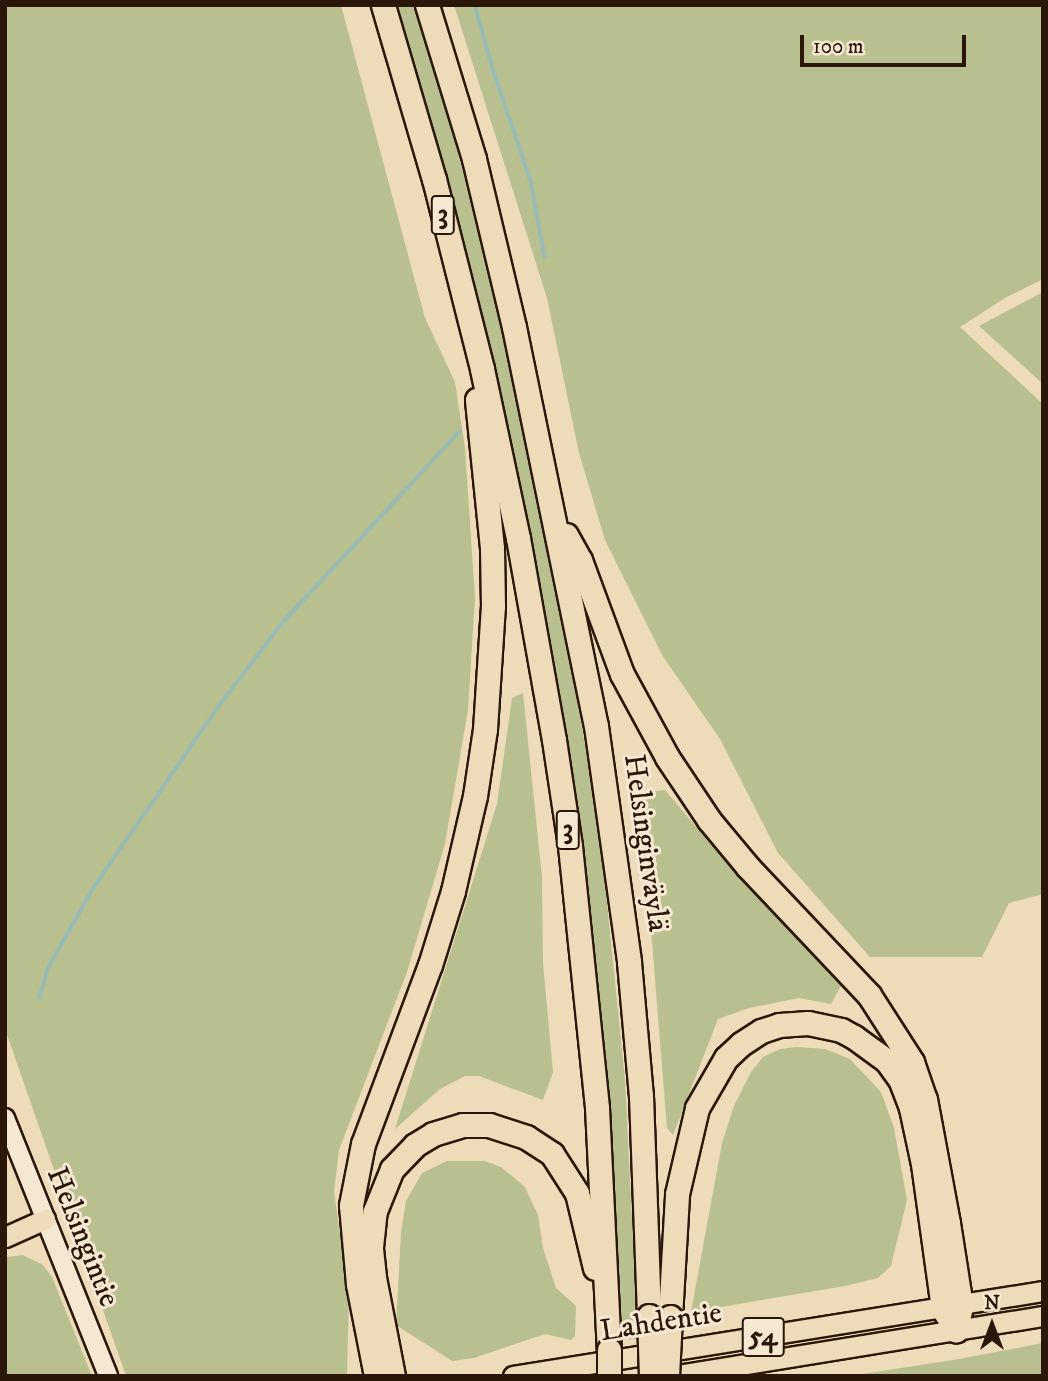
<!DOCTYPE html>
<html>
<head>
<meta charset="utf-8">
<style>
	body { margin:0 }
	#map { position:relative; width:1048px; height:1381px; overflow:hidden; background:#eedbb9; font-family:"IM FELL DW Pica",serif }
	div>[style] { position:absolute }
	.green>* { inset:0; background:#b8c090 }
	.stream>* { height:3.5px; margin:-1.75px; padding:0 1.75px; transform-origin:1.75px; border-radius:1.75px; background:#99bbb3 }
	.roads { filter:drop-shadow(2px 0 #2b1709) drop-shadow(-2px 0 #2b1709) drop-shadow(0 2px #2b1709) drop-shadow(0 -2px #2b1709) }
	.secondary>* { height:18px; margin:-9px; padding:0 9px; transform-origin:9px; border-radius:9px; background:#f4e8d2 }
	.primary>* { height:19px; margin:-9.5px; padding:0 9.5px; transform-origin:9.5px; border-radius:9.5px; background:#eedbb9 }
	.motorway>* { height:23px; margin:-11.5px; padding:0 11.5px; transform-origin:11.5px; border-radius:11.5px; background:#eedbb9 }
	.bridges { filter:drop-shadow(2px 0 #2b1709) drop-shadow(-2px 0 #2b1709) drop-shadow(0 2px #2b1709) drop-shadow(0 -2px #2b1709) }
	.motorway-bridge>* { height:23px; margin:-11.5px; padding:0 11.5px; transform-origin:11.5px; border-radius:11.5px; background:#eedbb9 }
	span { translate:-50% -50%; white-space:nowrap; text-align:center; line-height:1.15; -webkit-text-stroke:6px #f4e8d2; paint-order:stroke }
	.shield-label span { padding:2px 5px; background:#f4e8d2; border:2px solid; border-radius:5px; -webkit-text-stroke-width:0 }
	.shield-label { font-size:28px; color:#2b1709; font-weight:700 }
	.street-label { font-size:30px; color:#2b1709 }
	.frame { position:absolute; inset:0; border:7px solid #2b1709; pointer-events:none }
	.north { position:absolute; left:957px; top:1290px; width:70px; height:70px; -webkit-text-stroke:5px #f4e8d2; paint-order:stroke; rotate:0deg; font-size:19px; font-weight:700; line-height:28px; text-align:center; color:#2b1709 }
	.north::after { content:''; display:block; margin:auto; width:24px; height:32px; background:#2b1709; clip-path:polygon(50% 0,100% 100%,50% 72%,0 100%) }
	.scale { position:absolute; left:800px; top:35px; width:166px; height:32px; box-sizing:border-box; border:4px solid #2b1709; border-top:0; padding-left:9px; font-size:21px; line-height:24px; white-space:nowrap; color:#2b1709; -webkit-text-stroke:5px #f4e8d2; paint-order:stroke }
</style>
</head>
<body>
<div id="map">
	<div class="green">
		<div style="clip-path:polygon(5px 5px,341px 5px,425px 318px,455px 382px,465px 448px,475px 598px,468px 710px,445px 844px,407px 972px,339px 1150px,334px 1192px,349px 1296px,347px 1376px,126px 1376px,5px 1029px)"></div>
		<div style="clip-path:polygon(393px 5px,416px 5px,430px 46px,508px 344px,546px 524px,599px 824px,625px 1080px,638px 1339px,616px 1340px,577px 827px)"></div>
		<div style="clip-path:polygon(454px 5px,1043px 5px,1043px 279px,1005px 298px,960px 327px,1043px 404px,1043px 894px,1009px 903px,982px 957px,870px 957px,778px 853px,720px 739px,662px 655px,605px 540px,579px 453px,547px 298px)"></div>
		<div style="clip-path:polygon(1043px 292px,1043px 384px,979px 326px)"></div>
		<div style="clip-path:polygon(523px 693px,542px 877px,543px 963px,553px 1072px,543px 1100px,479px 1076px,465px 1076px,440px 1089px,395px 1129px,497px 804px,512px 698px)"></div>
		<div style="clip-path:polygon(665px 790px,732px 869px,842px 984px,831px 1004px,799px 998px,749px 1008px,718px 1019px,673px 1135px,667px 1128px,640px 793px)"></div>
		<div style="clip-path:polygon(797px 1047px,825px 1049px,850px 1059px,881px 1092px,894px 1128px,907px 1200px,891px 1266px,878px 1278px,845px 1286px,691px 1312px,722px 1143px,734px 1106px,751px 1072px,763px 1057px,780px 1049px)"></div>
		<div style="clip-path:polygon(447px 1161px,485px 1161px,501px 1167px,525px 1187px,538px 1215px,543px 1248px,556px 1288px,576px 1306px,575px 1336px,571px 1340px,545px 1334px,474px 1358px,452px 1361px,396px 1325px,401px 1232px,406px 1201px,422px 1173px)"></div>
		<div style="clip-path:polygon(23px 1255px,43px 1265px,52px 1277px,92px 1376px,5px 1376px,5px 1257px)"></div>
		<div style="clip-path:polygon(1043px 1343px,1043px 1376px,850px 1376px,959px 1359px)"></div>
	</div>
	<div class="stream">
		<div style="left:475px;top:5px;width:70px;rotate:74.2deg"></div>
		<div style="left:494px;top:72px;width:115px;rotate:71.3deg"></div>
		<div style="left:531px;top:181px;width:77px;rotate:79.6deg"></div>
		<div style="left:39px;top:998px;width:31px;rotate:-73deg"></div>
		<div style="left:48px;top:968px;width:93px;rotate:-60.4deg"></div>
		<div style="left:94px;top:887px;width:224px;rotate:-55.4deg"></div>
		<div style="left:221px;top:703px;width:103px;rotate:-52.5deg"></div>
		<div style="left:284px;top:621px;width:258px;rotate:-47.2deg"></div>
	</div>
	<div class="roads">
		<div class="secondary">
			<div style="left:5px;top:1118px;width:278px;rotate:68.2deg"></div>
		</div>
		<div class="primary">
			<div style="left:5px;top:1237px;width:44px;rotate:-24.2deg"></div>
			<div style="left:513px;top:1376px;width:537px;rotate:-9.11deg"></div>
			<div style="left:672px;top:1376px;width:376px;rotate:-9.2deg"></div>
		</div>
		<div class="motorway">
			<div style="left:383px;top:5px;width:181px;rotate:73.7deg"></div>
			<div style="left:434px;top:179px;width:196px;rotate:75.8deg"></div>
			<div style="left:482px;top:369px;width:173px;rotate:78deg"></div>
			<div style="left:518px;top:538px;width:205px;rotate:79.9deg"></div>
			<div style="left:554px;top:740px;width:107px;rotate:81.4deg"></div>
			<div style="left:570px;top:846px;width:263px;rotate:84.1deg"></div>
			<div style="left:597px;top:1108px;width:242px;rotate:87.2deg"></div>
			<div style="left:427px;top:5px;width:161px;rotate:73deg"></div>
			<div style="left:474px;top:159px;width:173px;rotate:76.6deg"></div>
			<div style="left:514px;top:327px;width:407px;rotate:78.4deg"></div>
			<div style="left:596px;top:726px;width:238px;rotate:82deg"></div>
			<div style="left:629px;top:962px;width:135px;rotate:84.9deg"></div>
			<div style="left:641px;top:1096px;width:220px;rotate:87.9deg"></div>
			<div style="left:566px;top:535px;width:29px;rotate:61deg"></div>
			<div style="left:580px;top:560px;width:121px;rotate:69.8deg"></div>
			<div style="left:622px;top:674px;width:94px;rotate:61.5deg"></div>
			<div style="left:667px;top:757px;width:76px;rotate:56.3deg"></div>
			<div style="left:709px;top:820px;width:61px;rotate:50.3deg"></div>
			<div style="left:748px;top:867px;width:176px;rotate:46.6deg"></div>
			<div style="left:869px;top:995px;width:80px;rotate:57.3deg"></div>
			<div style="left:912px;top:1062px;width:39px;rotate:71deg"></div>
			<div style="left:925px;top:1099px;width:126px;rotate:79.5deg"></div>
			<div style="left:948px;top:1223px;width:84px;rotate:81.1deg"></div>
			<div style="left:961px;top:1306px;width:25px;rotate:102deg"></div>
			<div style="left:670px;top:1317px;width:123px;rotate:-86.7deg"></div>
			<div style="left:677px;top:1194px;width:88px;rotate:-76.9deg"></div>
			<div style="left:697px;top:1108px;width:58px;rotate:-59.9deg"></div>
			<div style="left:726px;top:1058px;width:21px;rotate:-43deg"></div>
			<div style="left:741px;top:1044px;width:24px;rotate:-33deg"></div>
			<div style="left:761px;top:1031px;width:19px;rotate:-18deg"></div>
			<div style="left:779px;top:1025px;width:29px;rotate:-4deg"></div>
			<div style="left:808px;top:1023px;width:34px;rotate:12deg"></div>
			<div style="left:841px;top:1030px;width:15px;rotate:28deg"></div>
			<div style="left:854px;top:1037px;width:39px;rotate:36deg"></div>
			<div style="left:886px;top:1060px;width:24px;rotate:54deg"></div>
			<div style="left:900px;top:1079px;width:31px;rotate:69deg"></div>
			<div style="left:911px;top:1108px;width:57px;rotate:77.9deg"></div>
			<div style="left:923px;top:1164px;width:146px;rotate:82.1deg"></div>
			<div style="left:943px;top:1309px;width:25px;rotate:58deg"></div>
			<div style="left:376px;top:1376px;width:94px;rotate:-101.1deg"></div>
			<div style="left:358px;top:1284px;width:79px;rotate:-95.1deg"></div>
			<div style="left:351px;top:1205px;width:62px;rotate:-78.9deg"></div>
			<div style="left:363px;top:1144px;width:191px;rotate:-69.5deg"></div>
			<div style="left:430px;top:965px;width:77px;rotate:-72.7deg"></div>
			<div style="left:453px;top:891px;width:98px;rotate:-77deg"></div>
			<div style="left:475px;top:796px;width:68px;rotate:-81.5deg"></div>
			<div style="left:485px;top:729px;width:123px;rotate:-86.3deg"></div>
			<div style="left:493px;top:606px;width:58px;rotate:-91deg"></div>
			<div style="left:492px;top:548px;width:149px;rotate:-95.8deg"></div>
			<div style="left:393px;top:1376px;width:101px;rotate:-100.9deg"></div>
			<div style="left:374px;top:1277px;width:30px;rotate:-96deg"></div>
			<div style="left:371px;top:1247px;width:36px;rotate:-84deg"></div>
			<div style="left:375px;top:1211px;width:45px;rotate:-68deg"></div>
			<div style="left:392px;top:1169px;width:33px;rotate:-46deg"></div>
			<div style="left:415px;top:1145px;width:21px;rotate:-31deg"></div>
			<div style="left:433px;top:1134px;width:31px;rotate:-17deg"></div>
			<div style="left:463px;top:1125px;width:26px"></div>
			<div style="left:489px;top:1125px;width:39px;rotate:18deg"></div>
			<div style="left:526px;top:1137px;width:31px;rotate:33deg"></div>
			<div style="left:552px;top:1154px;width:46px;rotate:57.3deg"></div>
			<div style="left:577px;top:1193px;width:77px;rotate:76.5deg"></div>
		</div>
	</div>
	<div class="bridges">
		<div class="motorway-bridge">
			<div style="left:649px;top:1316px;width:60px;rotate:88.1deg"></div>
			<div style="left:609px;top:1350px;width:26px;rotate:90deg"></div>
			<div style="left:667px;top:1376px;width:59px;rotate:-87.1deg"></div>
		</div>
	</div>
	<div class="shield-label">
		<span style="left:443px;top:215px">3</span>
		<span style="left:568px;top:830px">3</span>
		<span style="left:763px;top:1337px">54</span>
	</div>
	<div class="street-label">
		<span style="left:645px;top:843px;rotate:82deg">Helsinginväylä</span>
		<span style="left:82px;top:1237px;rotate:68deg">Helsingintie</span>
		<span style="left:661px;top:1323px;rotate:-9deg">Lahdentie</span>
	</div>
	<div class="frame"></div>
	<div class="north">N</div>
	<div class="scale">100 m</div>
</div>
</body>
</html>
